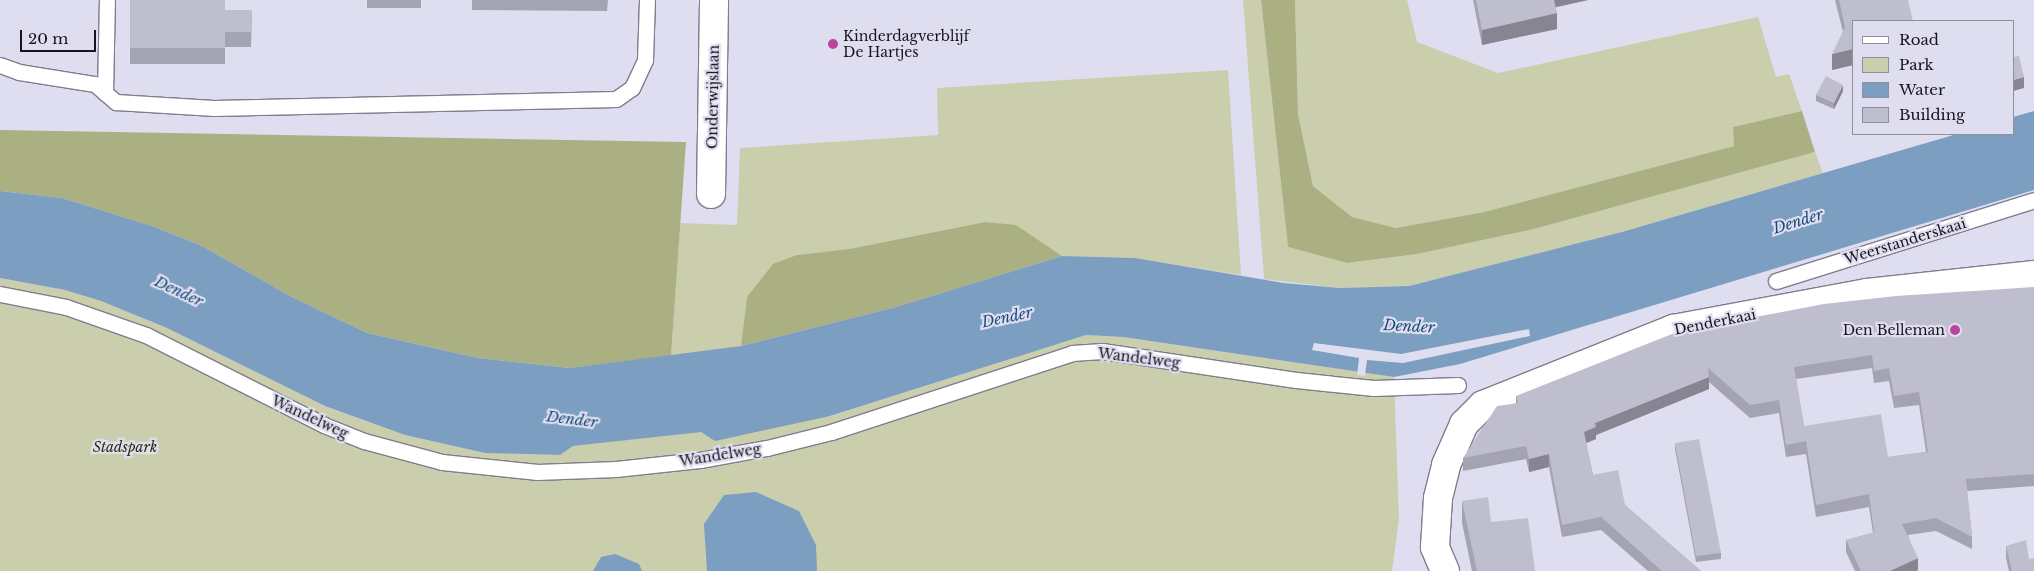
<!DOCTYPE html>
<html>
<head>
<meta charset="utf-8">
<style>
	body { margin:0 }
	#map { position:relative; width:2034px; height:571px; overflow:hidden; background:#dfdef0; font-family:"Libre Baskerville",serif }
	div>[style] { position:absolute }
	.green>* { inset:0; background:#cacead }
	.forest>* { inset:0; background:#abb082 }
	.water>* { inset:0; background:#7c9ec0 }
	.pier>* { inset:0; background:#dfdef0 }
	.roads { filter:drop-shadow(1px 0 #7f7d8e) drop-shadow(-1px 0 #7f7d8e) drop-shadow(0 1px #7f7d8e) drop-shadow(0 -1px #7f7d8e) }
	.service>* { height:15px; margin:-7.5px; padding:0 7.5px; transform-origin:7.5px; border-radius:7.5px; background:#fff }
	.minor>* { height:28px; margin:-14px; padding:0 14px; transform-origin:14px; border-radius:14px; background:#fff }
	.wall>* { inset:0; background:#a4a3b2 }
	.shaded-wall>* { inset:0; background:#868591 }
	.building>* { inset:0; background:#bfbecf }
	.dots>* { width:14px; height:14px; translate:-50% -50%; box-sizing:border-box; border:2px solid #dfdef0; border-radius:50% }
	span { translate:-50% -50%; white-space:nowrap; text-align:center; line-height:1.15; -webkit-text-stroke:4.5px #dfdef0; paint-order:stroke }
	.poi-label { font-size:14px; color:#16161c }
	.left { translate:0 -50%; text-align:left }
	.right { translate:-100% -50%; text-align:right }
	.street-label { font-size:14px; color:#16161c }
	.park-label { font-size:14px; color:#2b2e08; font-style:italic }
	.water-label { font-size:15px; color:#154a77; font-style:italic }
	.legend { position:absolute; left:1852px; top:20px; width:162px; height:115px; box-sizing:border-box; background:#dfdef0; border:1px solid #8f8e9b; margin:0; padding:6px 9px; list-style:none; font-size:15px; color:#16161c }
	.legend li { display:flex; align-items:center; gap:10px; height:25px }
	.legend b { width:25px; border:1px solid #8f8e9b }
	.scale { position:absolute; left:20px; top:30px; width:76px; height:22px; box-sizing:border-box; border:2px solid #16161c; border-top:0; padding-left:6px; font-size:15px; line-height:18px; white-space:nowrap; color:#16161c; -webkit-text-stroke:4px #dfdef0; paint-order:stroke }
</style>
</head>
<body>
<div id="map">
	<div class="green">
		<div style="clip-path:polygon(1243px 0,1261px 0,1288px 247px,1347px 263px,1417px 254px,1534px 229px,1815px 152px,1823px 173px,1622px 232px,1409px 286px,1340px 288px,1264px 279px)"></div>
		<div style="clip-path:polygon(1295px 0,1407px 0,1417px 42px,1498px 73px,1758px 17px,1776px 77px,1789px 74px,1802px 111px,1733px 127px,1734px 146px,1484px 212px,1396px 228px,1352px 217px,1313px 186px,1298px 114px)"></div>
		<div style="clip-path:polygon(1228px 70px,1241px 275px,1135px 258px,1062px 256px,1016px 226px,985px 222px,849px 249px,797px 255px,747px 297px,741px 346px,671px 356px,680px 223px,737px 225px,740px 148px,938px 135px,937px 88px)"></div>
		<div style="clip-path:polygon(0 278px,65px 290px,101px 301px,167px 328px,325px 406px,405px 435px,485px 453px,560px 455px,573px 446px,831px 416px,1086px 335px,1123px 337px,1394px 377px,1399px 519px,1392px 571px,0 571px)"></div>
	</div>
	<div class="forest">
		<div style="clip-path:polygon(1261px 0,1295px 0,1298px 114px,1313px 186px,1352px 217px,1396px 228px,1484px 212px,1734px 146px,1733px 127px,1802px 111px,1815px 152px,1534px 229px,1417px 254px,1347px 263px,1288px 247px)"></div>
		<div style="clip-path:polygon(0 130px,686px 142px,671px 356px,570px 368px,478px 358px,367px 333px,290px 296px,202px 246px,152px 226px,62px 198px,0 191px)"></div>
		<div style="clip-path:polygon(985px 222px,1016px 225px,1062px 256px,896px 307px,741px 346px,747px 297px,773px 264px,797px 255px,849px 249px)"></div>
	</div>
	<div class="water">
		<div style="clip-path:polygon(2034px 111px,2034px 190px,1460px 364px,1394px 377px,1123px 337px,1086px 335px,830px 416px,715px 441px,701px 432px,573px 446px,560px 455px,485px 453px,405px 435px,325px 406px,167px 328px,101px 301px,65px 290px,0 278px,0 191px,62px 198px,152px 226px,202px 246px,290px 296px,367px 333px,478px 358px,570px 368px,741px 346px,896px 307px,1062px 256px,1135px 258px,1284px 283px,1340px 288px,1409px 286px,1622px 232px,1957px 134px,2013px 134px,2013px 117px)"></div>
		<div style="clip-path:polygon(756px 492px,799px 511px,816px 545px,817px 571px,707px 571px,704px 524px,724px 495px)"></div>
		<div style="clip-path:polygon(615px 554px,639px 564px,642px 571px,593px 571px,601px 557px)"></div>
	</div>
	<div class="pier">
		<div style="clip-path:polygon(1529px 329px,1530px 336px,1403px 363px,1367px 360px,1365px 376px,1357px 375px,1359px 358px,1312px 350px,1314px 343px,1401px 354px)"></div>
	</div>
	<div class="roads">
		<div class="service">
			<div style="left:0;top:65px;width:20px;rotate:20deg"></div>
			<div style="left:19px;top:72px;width:77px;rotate:9deg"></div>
			<div style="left:95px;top:84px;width:28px;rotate:41deg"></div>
			<div style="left:116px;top:102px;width:98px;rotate:3.5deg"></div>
			<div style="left:214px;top:108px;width:402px;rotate:-1.3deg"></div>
			<div style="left:616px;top:99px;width:19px;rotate:-35deg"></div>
			<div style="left:632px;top:88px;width:31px;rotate:-65deg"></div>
			<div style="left:645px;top:60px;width:60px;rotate:-88.1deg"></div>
			<div style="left:105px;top:93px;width:93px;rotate:-88.8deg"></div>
			<div style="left:1776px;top:281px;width:270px;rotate:-17.4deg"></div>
			<div style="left:0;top:294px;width:67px;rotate:11.1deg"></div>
			<div style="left:66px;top:307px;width:85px;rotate:19.3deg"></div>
			<div style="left:146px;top:335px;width:199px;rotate:26.8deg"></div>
			<div style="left:324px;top:425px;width:43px;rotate:21.8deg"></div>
			<div style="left:364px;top:441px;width:81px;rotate:15.1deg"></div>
			<div style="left:442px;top:462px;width:96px;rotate:6deg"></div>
			<div style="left:537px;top:472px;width:79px;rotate:-2.2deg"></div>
			<div style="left:616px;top:469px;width:84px;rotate:-6.1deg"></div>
			<div style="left:700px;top:460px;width:68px;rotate:-10.2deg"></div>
			<div style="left:767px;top:448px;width:66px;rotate:-14deg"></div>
			<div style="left:831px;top:432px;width:254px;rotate:-18.1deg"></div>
			<div style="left:1072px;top:353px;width:30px;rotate:-4deg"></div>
			<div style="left:1102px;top:351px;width:196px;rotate:8.5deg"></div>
			<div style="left:1296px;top:380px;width:78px;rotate:5.9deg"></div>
			<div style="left:1374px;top:388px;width:84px;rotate:-2deg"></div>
		</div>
		<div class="minor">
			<div style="left:711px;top:194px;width:194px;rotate:-89.1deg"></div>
			<div style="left:1445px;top:571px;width:26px;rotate:-113deg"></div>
			<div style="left:1435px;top:547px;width:49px;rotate:-86.5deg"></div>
			<div style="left:1438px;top:498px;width:34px;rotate:-76deg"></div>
			<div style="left:1446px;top:465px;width:45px;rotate:-66.3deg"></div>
			<div style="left:1464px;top:424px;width:27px;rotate:-45deg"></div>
			<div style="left:1483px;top:405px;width:205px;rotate:-21.8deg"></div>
			<div style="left:1673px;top:329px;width:197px;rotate:-10.5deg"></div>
			<div style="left:1867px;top:293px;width:168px;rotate:-6.2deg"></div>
		</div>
	</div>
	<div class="wall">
		<div style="clip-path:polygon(130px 0,225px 10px,252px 10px,251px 47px,225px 47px,225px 64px,130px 64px)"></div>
		<div style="clip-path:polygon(367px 0,421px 0,421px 8px,367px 8px)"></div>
		<div style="clip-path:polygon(472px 0,608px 0,607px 11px,472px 10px)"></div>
		<div style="clip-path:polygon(1473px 0,1588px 0,1556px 7px,1557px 29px,1482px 45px)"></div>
		<div style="clip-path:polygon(1835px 0,1908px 0,1853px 21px,1853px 65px,1832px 70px,1843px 32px)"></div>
		<div style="clip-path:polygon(1843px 91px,1834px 109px,1816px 101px,1816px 95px)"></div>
		<div style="clip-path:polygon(evenodd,2034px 287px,2034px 486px,1967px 491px,1972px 537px,1972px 549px,1936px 531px,1908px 535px,1918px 570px,1916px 571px,1855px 571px,1846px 552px,1846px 540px,1873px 533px,1869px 507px,1816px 517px,1806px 454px,1786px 457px,1779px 413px,1750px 418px,1709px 382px,1709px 389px,1596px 435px,1596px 439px,1586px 443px,1593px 475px,1625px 505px,1701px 571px,1648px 571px,1601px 530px,1562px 537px,1549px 467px,1529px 472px,1526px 459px,1463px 471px,1463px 458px,1516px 403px,1516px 396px,2034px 287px,1872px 368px,1874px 383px,1889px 381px,1894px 408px,1919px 405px,1926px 452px,1888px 457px,1804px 426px,1796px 379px,1872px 368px)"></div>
		<div style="clip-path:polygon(1675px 443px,1721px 553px,1721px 559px,1696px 562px,1675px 449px)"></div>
		<div style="clip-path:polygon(1462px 501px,1491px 522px,1535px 571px,1472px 571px,1462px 523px)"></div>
		<div style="clip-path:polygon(2006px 546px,2029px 559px,2034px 571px,2009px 571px,2006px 558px)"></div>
	</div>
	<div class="shaded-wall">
		<div style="clip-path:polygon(1552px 0,1588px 0,1552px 8px)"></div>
		<div style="clip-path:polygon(1557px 13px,1557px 29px,1482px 45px,1482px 30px)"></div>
		<div style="clip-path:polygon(1853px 49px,1853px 65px,1832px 70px,1832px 54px)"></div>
		<div style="clip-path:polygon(2024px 77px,2024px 88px,2013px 91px,2013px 80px)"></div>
		<div style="clip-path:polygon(1843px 85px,1843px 91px,1834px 109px,1834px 103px)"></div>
		<div style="clip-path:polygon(1709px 377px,1709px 389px,1596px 435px,1596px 439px,1584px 444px,1584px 432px,1595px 423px)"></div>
		<div style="clip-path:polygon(1549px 454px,1549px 467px,1529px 472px,1529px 459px)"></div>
		<div style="clip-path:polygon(1918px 558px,1918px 570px,1916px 571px,1890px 571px)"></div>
	</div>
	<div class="building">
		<div style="clip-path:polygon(130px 0,225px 0,225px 10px,252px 10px,251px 32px,225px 32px,225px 48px,130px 48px)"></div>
		<div style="clip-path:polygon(1476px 0,1554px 0,1557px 13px,1482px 30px)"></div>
		<div style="clip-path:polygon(1839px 0,1908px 0,1913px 21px,1853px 21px,1853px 49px,1832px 54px,1845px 27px)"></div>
		<div style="clip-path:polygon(2019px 56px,2024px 77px,2013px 80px,2013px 57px)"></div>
		<div style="clip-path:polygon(1826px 76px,1843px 85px,1834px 103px,1816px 95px)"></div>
		<div style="clip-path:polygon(evenodd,2034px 287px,2034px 474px,1966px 479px,1972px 537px,1936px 518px,1902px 524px,1918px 558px,1890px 571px,1861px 571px,1846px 540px,1874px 532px,1869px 494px,1816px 505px,1806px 441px,1786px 445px,1779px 400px,1750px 405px,1708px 368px,1709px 377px,1595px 423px,1596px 427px,1584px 432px,1593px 475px,1618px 470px,1625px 505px,1701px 571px,1662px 571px,1601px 517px,1562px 525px,1549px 454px,1529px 459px,1526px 446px,1463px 458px,1497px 406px,1518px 403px,1516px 396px,1677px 332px,1824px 304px,1896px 296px,2034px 287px,1872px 355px,1874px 371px,1889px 368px,1894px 396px,1919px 392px,1928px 452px,1888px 457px,1881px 414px,1804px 426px,1794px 367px,1872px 355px)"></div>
		<div style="clip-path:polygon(1699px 439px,1721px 553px,1696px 556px,1675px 443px)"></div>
		<div style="clip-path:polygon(1488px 497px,1491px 522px,1528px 518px,1535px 571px,1477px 571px,1462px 501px)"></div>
		<div style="clip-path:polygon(2026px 540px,2029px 559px,2034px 558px,2034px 571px,2012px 571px,2006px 546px)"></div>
	</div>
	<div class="dots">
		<div style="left:833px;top:44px;background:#bc449a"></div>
		<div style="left:1955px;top:330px;background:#bc449a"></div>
	</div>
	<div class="poi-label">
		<span class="left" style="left:843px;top:44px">Kinderdagverblijf<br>De Hartjes</span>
		<span class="right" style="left:1945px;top:330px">Den Belleman</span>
	</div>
	<div class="street-label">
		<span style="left:713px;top:97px;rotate:-89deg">Onderwijslaan</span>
		<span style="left:1905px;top:241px;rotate:-17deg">Weerstanderskaai</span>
		<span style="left:1715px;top:322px;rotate:-11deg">Denderkaai</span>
		<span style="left:1139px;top:358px;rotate:7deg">Wandelweg</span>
		<span style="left:310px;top:417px;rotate:25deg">Wandelweg</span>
		<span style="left:720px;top:455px;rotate:-9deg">Wandelweg</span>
	</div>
	<div class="park-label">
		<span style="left:125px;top:447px">Stadspark</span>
	</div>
	<div class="water-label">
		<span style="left:1798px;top:221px;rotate:-17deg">Dender</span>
		<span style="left:179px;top:291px;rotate:25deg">Dender</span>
		<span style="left:1007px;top:317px;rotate:-12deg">Dender</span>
		<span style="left:1409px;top:326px;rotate:3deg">Dender</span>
		<span style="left:572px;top:419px;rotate:7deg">Dender</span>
	</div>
	<ul class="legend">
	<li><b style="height:6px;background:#fff"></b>Road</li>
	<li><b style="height:14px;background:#cacead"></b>Park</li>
	<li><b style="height:14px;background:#7c9ec0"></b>Water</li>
	<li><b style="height:14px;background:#bfbecf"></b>Building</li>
	</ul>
	<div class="scale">20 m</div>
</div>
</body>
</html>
